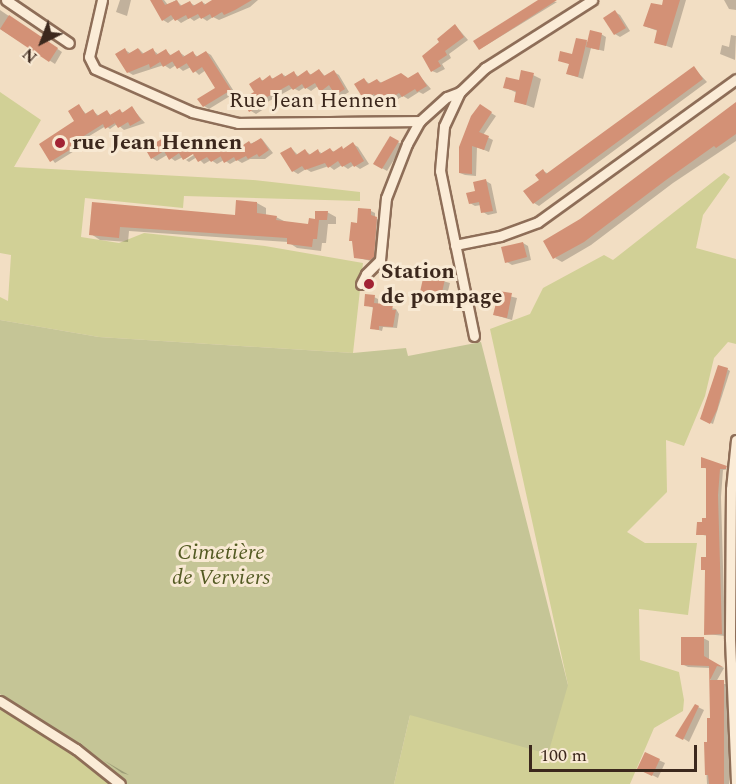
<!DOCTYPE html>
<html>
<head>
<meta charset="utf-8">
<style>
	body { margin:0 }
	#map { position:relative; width:736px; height:784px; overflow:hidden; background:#f2dec3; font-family:Spectral,serif }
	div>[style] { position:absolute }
	.green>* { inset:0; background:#d1d096 }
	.cemetery>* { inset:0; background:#c5c596 }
	.shadow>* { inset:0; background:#0003 }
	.building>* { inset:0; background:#d39176 }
	.roads { filter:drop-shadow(2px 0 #8e6e58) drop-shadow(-2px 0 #8e6e58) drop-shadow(0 2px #8e6e58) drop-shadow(0 -2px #8e6e58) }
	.street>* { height:9px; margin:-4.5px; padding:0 4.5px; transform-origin:4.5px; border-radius:4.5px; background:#fbecd7 }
	.dots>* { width:16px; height:16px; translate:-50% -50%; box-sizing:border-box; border:3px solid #f8e9d3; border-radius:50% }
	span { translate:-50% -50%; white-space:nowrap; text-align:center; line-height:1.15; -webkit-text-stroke:6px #f8e9d3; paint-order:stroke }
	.street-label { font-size:22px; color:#3c281d }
	.poi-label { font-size:22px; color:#3c281d; font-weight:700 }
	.left { translate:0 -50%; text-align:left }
	.park-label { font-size:22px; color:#535a22; font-style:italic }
	.north { position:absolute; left:12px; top:12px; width:60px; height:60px; -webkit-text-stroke:4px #f8e9d3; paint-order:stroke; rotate:222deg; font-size:16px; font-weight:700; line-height:24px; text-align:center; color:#3c281d }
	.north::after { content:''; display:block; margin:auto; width:21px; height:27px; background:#3c281d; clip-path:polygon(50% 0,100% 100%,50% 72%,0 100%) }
	.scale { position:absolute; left:529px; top:745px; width:168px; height:27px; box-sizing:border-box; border:3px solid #3c281d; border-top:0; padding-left:8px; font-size:18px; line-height:21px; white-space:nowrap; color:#3c281d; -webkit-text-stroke:4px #f8e9d3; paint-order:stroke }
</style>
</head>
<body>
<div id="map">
	<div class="green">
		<div style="clip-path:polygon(0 92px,41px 120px,14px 167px,253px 180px,360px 192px,360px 201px,184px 196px,183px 208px,85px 198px,81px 237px,119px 243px,144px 233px,265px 246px,363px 263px,353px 353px,99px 337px,0 320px,0 297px,8px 301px,11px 255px,0 253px)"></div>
		<div style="clip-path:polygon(724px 173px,730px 177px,703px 215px,696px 248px,736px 259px,736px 344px,728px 342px,714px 358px,705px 396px,684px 446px,666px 440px,667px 492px,627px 532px,645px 543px,697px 543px,688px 615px,639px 609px,640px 660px,679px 672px,684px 700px,683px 711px,654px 728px,630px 784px,394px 784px,410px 715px,568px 685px,490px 329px,530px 314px,543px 288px,604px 255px,613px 260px)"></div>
		<div style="clip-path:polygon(0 705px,71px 751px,113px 784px,0 784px)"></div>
	</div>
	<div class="cemetery">
		<div style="clip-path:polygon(0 320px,99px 337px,353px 353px,406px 348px,408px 356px,481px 342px,568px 685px,548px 754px,410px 715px,394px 784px,126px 784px,84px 749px,3px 697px,0 694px)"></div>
	</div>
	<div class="shadow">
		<div style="clip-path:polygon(120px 0,131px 0,127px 16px,116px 12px)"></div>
		<div style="clip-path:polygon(157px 0,164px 0,168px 5px,176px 0,183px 7px,190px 3px,196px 6px,202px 2px,207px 5px,222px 0,258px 0,250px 7px,219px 20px,213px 17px,207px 21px,201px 17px,194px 21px,190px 18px,181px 23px,175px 18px,168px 23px,163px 20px)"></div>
		<div style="clip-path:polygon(541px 0,557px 2px,480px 49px)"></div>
		<div style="clip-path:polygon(664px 0,686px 0,672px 48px,656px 42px,658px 31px,644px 26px,663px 7px)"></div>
		<div style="clip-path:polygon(724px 0,736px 0,736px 10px,729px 9px)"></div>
		<div style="clip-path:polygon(0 10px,62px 52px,55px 64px,0 29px)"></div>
		<div style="clip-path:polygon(615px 12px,620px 15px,630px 31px,620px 37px,615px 34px)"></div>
		<div style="clip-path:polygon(456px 26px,468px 40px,449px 54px,451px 58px,442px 64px,445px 69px,437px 73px,432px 71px)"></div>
		<div style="clip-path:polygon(601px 34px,606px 37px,604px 51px,591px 48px,583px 79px,568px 74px,570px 64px,559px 60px,573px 56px,586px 41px,589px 43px)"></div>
		<div style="clip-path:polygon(731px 35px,736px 36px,735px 60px,720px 54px,722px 45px,729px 47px)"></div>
		<div style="clip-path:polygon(139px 49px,145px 55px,153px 50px,159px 55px,166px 51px,172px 56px,179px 52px,186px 57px,193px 53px,198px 57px,206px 52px,211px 55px,235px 93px,209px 109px,204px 106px,217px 88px,206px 70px,199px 75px,191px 67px,183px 71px,176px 65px,170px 69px,164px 65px,133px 75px,128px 72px,125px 50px,130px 53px)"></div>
		<div style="clip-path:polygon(694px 68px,707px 82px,539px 206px,534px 203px,543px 171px,549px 174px)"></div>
		<div style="clip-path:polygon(320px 71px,326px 77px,334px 72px,339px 75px,349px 92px,341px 97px,333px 89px,326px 93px,318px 86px,311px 91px,305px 87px,299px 91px,293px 88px,262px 105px,264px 109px,256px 114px,251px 111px,260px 79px,264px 81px,270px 77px,274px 79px,282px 74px,287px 77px,294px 73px,299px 77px,307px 72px,312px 75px)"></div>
		<div style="clip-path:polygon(418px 74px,431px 89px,423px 94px,419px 92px,408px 99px,403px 96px,395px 101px,390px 98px,383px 102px,377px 98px,370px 102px,365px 99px,364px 80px,370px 84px,377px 80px,382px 83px,409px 80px)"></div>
		<div style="clip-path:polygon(533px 75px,541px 79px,534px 108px,515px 101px,517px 93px,505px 87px)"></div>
		<div style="clip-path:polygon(736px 104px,736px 141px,673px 183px,591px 245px,562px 262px,555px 258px)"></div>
		<div style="clip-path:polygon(79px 106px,87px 115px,93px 111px,99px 116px,107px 112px,112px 116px,120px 111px,124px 113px,132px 108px,145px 123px,124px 130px,117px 124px,110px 129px,106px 126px,81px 141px,84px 145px,55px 163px,41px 145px,76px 122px)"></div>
		<div style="clip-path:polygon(480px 106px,496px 116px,483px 135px,493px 140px,489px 152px,477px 147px,476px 176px,465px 175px,460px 173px)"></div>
		<div style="clip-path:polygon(168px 137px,176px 144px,183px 140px,191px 147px,198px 142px,205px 150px,213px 145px,219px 150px,226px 145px,231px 149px,238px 145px,242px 147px,262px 139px,273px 153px,265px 159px,250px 159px,242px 163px,237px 160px,230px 164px,224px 160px,217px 164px,211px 160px,204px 164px,197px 157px,189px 162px,186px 160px,200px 151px,199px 149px,185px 159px,183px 157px,175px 161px,167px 155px,157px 161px,152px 158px,153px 141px,157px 144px)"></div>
		<div style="clip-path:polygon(391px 138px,403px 145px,387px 171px,375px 164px)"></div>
		<div style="clip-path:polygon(353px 144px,358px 147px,369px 164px,360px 169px,354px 165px,348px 169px,342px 165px,334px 170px,329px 166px,311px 172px,306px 169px,298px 174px,293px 171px,291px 148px,298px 155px,305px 151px,311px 155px,318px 151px,323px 154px,330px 150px,335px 152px,342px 148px,344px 150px)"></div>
		<div style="clip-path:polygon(486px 181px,491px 184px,497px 213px,488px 215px,483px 212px,481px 205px,475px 206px,470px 203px)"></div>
		<div style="clip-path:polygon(237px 202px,257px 203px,266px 208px,266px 216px,276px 217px,286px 222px,310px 225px,327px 212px,336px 217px,336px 224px,328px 224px,326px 243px,322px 243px,321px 251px,297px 248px,288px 242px,129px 231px,128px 242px,100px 240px,91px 234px,94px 203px,236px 217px)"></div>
		<div style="clip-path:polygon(371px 211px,375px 213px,375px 218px,381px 221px,375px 262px,355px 257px,358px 224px)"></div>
		<div style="clip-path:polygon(523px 243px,528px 246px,531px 260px,512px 265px,507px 262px)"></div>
		<div style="clip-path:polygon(425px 276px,450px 283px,446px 299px,422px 292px)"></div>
		<div style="clip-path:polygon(493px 292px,517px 298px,512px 320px,495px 315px,497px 305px,491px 301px)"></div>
		<div style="clip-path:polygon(374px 297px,378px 299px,378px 305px,396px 309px,399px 314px,397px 328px,383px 327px,382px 331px,371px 328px,374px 308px,366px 305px)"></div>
		<div style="clip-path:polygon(727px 369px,730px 371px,713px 424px,702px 419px)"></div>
		<div style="clip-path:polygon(703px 467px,730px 469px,723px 470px,721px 497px,725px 636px,706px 634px,707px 571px,703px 569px,708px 559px,708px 536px,698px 534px,707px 520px,707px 469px)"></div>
		<div style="clip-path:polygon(703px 638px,709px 641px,709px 660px,724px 668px,716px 682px,729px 685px,729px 784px,707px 784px,705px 744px,709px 744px,711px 719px,710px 668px,688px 667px,682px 664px)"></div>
		<div style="clip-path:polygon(696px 706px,704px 710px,689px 742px,678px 735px)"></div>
		<div style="clip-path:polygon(646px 754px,665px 763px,658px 778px,644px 771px)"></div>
		<div style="clip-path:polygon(102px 759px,105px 761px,129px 775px,122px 773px)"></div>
	</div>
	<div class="building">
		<div style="clip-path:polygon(150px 0,162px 0,165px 5px,177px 0,180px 6px,190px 1px,193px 6px,202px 1px,204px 5px,212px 0,252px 0,235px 10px,224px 15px,222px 12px,212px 18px,210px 14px,201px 19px,198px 14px,188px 19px,186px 15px,175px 21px,171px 15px,162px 21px)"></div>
		<div style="clip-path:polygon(538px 0,557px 0,479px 50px,473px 41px)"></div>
		<div style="clip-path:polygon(663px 0,680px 0,666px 46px,654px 43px,657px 30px,643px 26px,651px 3px,662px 5px)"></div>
		<div style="clip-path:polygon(615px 10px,626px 28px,614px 35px,603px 18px)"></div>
		<div style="clip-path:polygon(9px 15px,58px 48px,49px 62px,0 29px)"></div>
		<div style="clip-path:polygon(455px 24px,464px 37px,445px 51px,447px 55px,438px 61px,441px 66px,431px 72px,422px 56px,439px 42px,437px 39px)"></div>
		<div style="clip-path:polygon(590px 30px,602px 33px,599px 50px,586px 47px)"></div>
		<div style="clip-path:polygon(576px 38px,587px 40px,578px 77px,566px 74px,569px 64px,558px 61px,560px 51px,572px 54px)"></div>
		<div style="clip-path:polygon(125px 48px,128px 54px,138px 48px,142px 54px,153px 48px,156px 55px,166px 49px,173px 61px,163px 67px,158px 58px,160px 62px,150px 68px,149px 64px,127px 73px,115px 54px)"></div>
		<div style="clip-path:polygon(179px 50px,183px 57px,193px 51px,196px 57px,206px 51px,231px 90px,203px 107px,197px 99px,215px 88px,202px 67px,193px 73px,184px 59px,187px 63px,177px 69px,169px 56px)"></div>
		<div style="clip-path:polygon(694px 66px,703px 79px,533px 204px,523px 191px,539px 180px,535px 175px,543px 169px,546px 174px)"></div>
		<div style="clip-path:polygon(319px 69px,324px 76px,334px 70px,345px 89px,335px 95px,329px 85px,320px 92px,315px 83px,305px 89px,302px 84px,293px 90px,289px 85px,258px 102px,260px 106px,249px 112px,242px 99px,254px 92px,249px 84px,260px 77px,262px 81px,270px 75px,272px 79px,282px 73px,284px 77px,294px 71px,297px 77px,307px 70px,310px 75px)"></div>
		<div style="clip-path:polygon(521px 70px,534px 73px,526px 105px,514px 102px,516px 91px,503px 88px,506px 77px,519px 80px)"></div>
		<div style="clip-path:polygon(418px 72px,427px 86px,417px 92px,415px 89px,402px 97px,399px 93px,389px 99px,387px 94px,377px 100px,374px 94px,364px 100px,354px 84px,364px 78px,368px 84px,377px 79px,380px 83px,401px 73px,408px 78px)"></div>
		<div style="clip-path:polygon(736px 102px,736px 134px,716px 148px,714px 146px,666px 180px,584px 242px,553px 259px,543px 241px,580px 219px)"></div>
		<div style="clip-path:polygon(79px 104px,85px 114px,93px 109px,97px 116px,107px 110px,115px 123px,105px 129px,103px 124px,79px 139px,81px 143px,50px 162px,39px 144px,74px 121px,68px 111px)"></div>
		<div style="clip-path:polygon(480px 104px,492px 112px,479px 132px,489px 136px,484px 150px,472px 146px,472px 174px,459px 173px,459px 147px,471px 116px)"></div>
		<div style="clip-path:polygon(132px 106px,141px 120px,130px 126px,128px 122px,118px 128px,110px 115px,120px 109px,122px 113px)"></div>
		<div style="clip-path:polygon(168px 135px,174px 144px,183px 138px,188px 147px,198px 141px,204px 152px,203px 149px,213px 143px,221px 156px,211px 162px,207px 157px,198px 162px,193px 154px,183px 160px,179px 153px,169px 160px,164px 151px,151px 159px,143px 145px,153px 139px,155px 143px)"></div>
		<div style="clip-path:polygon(390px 136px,399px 141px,382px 169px,373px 164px)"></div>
		<div style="clip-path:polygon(261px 138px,269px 150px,259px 157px,257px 154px,248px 159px,246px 156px,236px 161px,234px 157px,224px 163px,217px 149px,226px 144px,229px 149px,238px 143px,240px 147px,249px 141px,251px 144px)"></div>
		<div style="clip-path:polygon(353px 142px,364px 161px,354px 167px,351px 162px,342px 167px,338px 161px,328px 168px,325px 163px,305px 170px,302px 166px,292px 172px,280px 153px,291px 147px,296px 155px,305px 149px,309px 155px,318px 149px,320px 154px,330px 148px,333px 152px,342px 146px,343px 149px)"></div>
		<div style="clip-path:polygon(486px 179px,493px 211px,481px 213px,479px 202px,469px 204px,466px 193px,475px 191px,473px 182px)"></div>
		<div style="clip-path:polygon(236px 200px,257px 202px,257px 213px,277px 216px,276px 220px,308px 224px,309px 218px,315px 219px,315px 211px,328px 211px,327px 220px,319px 220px,317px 239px,313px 239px,312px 247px,287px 244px,287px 238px,120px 227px,119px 238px,89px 235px,92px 202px,235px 215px)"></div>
		<div style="clip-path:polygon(358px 208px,371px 209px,371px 215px,377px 217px,374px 257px,370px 260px,354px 258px,352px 241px,349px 241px,351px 222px,357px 223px)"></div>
		<div style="clip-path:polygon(523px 242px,527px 257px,505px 263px,501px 247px)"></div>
		<div style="clip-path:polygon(424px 274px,445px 279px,441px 297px,420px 292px)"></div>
		<div style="clip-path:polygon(492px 290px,512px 293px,507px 318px,493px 315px,496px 303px,490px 302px)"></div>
		<div style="clip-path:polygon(365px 294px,375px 295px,374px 303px,393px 305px,392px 310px,396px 310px,393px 327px,379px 326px,379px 330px,370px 329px,373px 307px,364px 306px)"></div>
		<div style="clip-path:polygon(718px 365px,728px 368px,717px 410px,710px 424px,700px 419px)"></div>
		<div style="clip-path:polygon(701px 457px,727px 466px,726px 469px,720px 469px,718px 495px,722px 634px,704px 635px,705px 570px,701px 570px,701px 557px,706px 557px,706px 535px,696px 535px,697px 522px,702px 522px,702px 518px,706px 518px,706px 468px,701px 468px)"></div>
		<div style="clip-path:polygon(681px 637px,704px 637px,704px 656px,723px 667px,717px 666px,710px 680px,724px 680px,724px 784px,709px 784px,708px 775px,705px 775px,704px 742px,707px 742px,707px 718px,710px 718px,709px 666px,681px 665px)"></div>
		<div style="clip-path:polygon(695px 704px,699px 706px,683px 740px,675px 736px)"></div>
		<div style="clip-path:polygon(645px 752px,660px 759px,652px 776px,637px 769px)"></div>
	</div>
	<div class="roads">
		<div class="street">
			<div style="left:6px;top:0;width:76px;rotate:34.3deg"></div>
			<div style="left:102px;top:0;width:58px;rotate:102.8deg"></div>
			<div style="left:89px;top:57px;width:13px;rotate:63deg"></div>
			<div style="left:95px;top:69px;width:106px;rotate:23.9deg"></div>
			<div style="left:192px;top:112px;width:47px;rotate:13.4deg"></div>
			<div style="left:238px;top:123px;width:182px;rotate:-0.6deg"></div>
			<div style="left:455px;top:245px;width:46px;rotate:-11.3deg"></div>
			<div style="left:500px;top:236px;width:40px;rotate:-20.2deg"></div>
			<div style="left:538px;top:222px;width:244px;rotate:-35.8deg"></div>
			<div style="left:361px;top:284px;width:11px;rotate:-63deg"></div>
			<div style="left:366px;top:274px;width:20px;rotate:-45deg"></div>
			<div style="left:380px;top:260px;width:62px;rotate:-84.5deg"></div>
			<div style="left:386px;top:198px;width:58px;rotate:-68.7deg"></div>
			<div style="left:407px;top:144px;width:26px;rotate:-61deg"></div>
			<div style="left:420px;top:121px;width:36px;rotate:-42deg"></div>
			<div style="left:447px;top:97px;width:14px;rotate:-21deg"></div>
			<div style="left:474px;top:336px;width:168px;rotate:-101.6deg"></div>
			<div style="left:440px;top:171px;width:45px;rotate:-84.9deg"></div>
			<div style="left:444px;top:126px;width:38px;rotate:-65deg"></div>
			<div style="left:460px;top:92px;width:35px;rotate:-44deg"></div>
			<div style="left:485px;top:68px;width:127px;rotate:-32.4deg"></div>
			<div style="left:736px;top:440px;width:49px;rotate:95.8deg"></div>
			<div style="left:731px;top:489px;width:150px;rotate:90.4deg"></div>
			<div style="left:730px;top:639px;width:144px;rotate:87.6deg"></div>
			<div style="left:0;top:701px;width:90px;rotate:32.3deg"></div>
			<div style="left:76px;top:749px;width:56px;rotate:38.5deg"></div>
		</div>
	</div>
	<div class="dots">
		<div style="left:60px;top:143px;background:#a22334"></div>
		<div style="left:369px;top:284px;background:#a22334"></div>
	</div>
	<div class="street-label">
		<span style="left:313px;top:101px">Rue Jean Hennen</span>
	</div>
	<div class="poi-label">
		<span class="left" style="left:72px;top:143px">rue Jean Hennen</span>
		<span class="left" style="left:381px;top:284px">Station<br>de pompage</span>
	</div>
	<div class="park-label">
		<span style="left:221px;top:565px">Cimetière<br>de Verviers</span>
	</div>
	<div class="north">N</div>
	<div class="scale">100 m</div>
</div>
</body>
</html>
